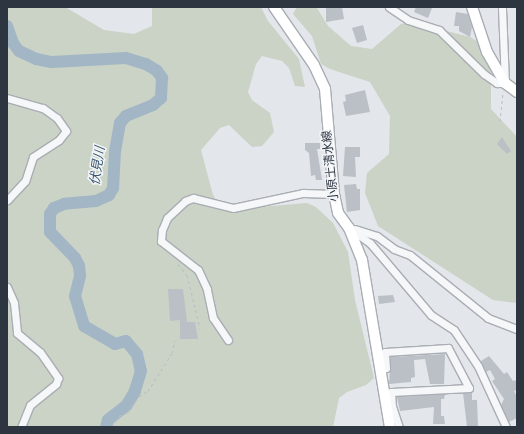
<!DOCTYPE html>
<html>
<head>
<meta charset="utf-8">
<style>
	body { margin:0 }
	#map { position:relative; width:524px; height:434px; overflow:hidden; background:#e3e6ea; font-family:Overpass,"Noto Sans JP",sans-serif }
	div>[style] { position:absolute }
	.green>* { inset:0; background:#cad3c5 }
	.river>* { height:12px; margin:-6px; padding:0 6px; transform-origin:6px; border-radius:6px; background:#a2b6c5 }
	.building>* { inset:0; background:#bbc0c6 }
	.path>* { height:1px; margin-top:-0.5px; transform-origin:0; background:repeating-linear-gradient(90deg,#b9bdc1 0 3px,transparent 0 6px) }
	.roads { filter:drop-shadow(1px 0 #a9adb4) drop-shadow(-1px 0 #a9adb4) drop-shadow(0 1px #a9adb4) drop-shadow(0 -1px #a9adb4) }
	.minor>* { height:7px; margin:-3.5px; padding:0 3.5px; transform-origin:3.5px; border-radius:3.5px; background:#f5f7f8 }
	.secondary>* { height:10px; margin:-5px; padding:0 5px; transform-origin:5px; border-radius:5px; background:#fff }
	span { translate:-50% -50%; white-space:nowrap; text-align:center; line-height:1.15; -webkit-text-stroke:3px #f2f5f7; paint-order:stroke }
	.street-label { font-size:12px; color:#2d3540 }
	.water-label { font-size:13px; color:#3b5770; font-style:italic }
	.frame { position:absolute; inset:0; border:8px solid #2d3540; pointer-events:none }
</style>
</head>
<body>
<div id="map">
	<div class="green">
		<div style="clip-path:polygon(7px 7px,65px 7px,104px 30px,134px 34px,152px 26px,152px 7px,261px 7px,268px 21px,299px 59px,305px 87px,295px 86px,289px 68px,282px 61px,262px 56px,256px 64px,248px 92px,252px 100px,270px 113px,274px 132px,262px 146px,252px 147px,229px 125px,220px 128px,201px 150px,213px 195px,219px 204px,238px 209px,307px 203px,316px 207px,333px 223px,348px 252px,355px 300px,374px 378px,366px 385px,347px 392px,339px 398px,333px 427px,7px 427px)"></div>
		<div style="clip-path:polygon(297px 7px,317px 8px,328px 26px,351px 46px,372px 49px,401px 24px,411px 22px,470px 37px,478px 42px,491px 69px,491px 109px,517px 137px,517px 303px,493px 300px,378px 226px,365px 193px,367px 173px,389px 154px,390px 116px,370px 82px,330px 69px,321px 64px,312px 36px,293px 14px)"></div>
	</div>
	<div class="river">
		<div style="left:7px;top:26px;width:18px;rotate:71deg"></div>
		<div style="left:13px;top:43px;width:10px;rotate:53deg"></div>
		<div style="left:19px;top:51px;width:19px;rotate:25deg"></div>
		<div style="left:36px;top:59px;width:16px;rotate:11deg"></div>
		<div style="left:52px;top:62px;width:74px;rotate:-3.1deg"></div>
		<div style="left:126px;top:58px;width:21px;rotate:17deg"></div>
		<div style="left:146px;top:64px;width:13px;rotate:32deg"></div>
		<div style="left:157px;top:71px;width:9px;rotate:54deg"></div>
		<div style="left:162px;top:78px;width:20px;rotate:93deg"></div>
		<div style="left:161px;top:98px;width:11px;rotate:139deg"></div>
		<div style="left:153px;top:105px;width:29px;rotate:158deg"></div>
		<div style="left:126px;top:116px;width:9px;rotate:131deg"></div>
		<div style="left:120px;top:123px;width:28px;rotate:100deg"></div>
		<div style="left:115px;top:151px;width:37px;rotate:93deg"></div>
		<div style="left:113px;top:188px;width:8px;rotate:120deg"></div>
		<div style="left:109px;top:195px;width:14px;rotate:155deg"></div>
		<div style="left:96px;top:201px;width:32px;rotate:175deg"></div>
		<div style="left:64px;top:204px;width:11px;rotate:158deg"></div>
		<div style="left:54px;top:208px;width:7px;rotate:124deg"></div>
		<div style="left:50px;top:214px;width:18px;rotate:90deg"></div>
		<div style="left:50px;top:232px;width:36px;rotate:46deg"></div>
		<div style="left:75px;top:258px;width:9px;rotate:63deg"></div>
		<div style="left:79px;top:266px;width:10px;rotate:84deg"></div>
		<div style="left:80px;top:276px;width:21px;rotate:104deg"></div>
		<div style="left:75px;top:296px;width:31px;rotate:73deg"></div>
		<div style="left:84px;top:326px;width:36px;rotate:30deg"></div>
		<div style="left:115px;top:344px;width:11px;rotate:-15deg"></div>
		<div style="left:126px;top:341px;width:17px;rotate:50deg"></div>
		<div style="left:137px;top:354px;width:17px;rotate:77deg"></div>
		<div style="left:141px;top:371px;width:21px;rotate:107deg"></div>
		<div style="left:135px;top:391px;width:16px;rotate:120deg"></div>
		<div style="left:127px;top:405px;width:24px;rotate:142deg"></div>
		<div style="left:108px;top:420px;width:7px;rotate:106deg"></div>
	</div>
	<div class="building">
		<div style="clip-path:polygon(342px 7px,344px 19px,326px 22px,326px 8px)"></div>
		<div style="clip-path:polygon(416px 7px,432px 8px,428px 18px,414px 12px)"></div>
		<div style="clip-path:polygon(456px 12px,468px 14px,472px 27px,470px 37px,459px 31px,459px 26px,454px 26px)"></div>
		<div style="clip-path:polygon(363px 25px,367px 40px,357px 43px,352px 28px)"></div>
		<div style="clip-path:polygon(365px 90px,370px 112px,346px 116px,343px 102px,346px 101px,345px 95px)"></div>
		<div style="clip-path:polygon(502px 137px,511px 151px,507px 154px,497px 144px)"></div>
		<div style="clip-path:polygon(305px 143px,320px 143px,320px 149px,317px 149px,322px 180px,316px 180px,315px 175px,311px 176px,309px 153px,305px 150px)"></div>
		<div style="clip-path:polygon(345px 147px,360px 147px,360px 157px,355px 157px,356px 177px,343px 176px)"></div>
		<div style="clip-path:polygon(356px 184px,357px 189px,360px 189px,360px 210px,347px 212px,344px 185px)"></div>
		<div style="clip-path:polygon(168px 289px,183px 289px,187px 322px,195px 322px,198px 339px,180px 339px,180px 320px,170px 321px)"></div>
		<div style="clip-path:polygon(393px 295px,395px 302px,379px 304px,378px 296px)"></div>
		<div style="clip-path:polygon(445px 354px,444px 384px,430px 384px,425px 359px,414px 360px,415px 377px,411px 378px,411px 382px,389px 384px,391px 357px)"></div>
		<div style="clip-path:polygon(489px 356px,504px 374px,507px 372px,513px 381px,515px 380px,517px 383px,517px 390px,514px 391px,517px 397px,517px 418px,509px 422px,501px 405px,504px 399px,492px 381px,495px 379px,490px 370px,486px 372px,481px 361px)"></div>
		<div style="clip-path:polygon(472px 392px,472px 400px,477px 400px,478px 427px,467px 427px,463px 393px)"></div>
		<div style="clip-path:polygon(445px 394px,444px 399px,441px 399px,441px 416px,444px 416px,445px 424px,433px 424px,434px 407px,400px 411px,398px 402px,397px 397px)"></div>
	</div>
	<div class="path">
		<div style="left:500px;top:121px;width:30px;rotate:-84deg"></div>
		<div style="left:178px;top:264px;width:14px;rotate:51deg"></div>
		<div style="left:187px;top:275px;width:55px;rotate:76.2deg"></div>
		<div style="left:112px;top:427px;width:13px;rotate:-58deg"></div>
		<div style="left:119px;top:416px;width:10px;rotate:-24deg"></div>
		<div style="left:128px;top:412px;width:19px;rotate:-55deg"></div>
		<div style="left:139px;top:396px;width:10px;rotate:-29deg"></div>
		<div style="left:148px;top:391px;width:45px;rotate:-57.7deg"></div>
		<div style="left:172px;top:353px;width:13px;rotate:-77deg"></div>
	</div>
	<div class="roads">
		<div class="minor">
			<div style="left:389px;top:7px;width:23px;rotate:34deg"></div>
			<div style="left:408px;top:20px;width:33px;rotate:18deg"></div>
			<div style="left:439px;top:30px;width:63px;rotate:44.4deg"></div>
			<div style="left:484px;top:74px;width:16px;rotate:35deg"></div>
			<div style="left:497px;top:83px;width:8px"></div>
			<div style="left:505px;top:83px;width:76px;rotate:-92.3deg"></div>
			<div style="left:7px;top:98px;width:37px;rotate:16deg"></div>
			<div style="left:43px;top:108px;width:17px;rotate:36deg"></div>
			<div style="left:57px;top:118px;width:16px;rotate:55deg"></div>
			<div style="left:66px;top:131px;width:11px;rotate:128deg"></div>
			<div style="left:59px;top:140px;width:31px;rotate:147deg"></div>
			<div style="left:33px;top:157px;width:25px;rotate:108deg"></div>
			<div style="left:25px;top:181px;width:26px;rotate:133deg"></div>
			<div style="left:349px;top:228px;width:26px;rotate:36deg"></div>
			<div style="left:370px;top:243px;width:94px;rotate:49.7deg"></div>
			<div style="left:431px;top:315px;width:27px;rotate:33deg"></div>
			<div style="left:454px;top:330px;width:43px;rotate:56.3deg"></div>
			<div style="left:478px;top:366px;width:67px;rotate:65.3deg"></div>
			<div style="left:355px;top:229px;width:23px;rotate:18deg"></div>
			<div style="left:377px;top:236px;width:21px;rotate:37deg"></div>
			<div style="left:394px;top:249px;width:17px;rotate:21deg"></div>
			<div style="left:410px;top:255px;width:100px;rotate:38.9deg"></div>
			<div style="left:488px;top:318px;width:31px;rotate:21deg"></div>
			<div style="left:7px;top:287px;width:17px;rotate:66deg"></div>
			<div style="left:14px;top:303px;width:30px;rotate:84deg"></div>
			<div style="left:17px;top:333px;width:30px;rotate:40deg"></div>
			<div style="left:40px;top:352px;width:32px;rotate:55deg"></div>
			<div style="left:58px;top:378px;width:6px;rotate:108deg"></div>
			<div style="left:56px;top:384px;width:33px;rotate:141deg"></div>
			<div style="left:30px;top:405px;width:24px;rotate:112deg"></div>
			<div style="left:228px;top:340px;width:27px;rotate:-124deg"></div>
			<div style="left:213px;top:318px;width:30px;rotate:-102deg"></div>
			<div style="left:207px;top:289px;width:21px;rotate:-115deg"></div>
			<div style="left:198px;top:270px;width:47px;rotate:-141.9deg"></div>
			<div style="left:161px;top:241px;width:11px;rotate:-85deg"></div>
			<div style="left:162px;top:230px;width:13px;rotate:-67deg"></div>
			<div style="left:167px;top:218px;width:25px;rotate:-43deg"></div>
			<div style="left:185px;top:201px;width:9px;rotate:-21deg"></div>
			<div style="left:193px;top:198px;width:41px;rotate:14deg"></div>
			<div style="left:233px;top:208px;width:72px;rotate:-12.1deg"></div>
			<div style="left:303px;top:193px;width:31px;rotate:2deg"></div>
			<div style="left:380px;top:370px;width:6px;rotate:-18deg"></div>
			<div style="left:386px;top:368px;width:16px;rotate:-94deg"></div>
			<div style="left:385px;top:352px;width:63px;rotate:-3.6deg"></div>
			<div style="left:448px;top:348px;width:45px;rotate:62.3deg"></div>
			<div style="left:469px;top:388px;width:78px;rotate:177.1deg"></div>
			<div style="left:391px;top:392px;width:14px;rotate:86deg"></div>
			<div style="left:392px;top:406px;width:22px;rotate:72deg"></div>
		</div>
		<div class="secondary">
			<div style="left:274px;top:7px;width:70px;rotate:55.4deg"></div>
			<div style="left:314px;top:65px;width:26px;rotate:65deg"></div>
			<div style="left:325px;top:89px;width:105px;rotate:85.1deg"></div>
			<div style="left:334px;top:194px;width:19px;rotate:78deg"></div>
			<div style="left:338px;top:213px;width:19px;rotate:54deg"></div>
			<div style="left:349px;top:228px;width:35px;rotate:68deg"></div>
			<div style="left:362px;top:260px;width:169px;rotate:80.5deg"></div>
			<div style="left:472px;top:7px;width:47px;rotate:71.6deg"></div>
			<div style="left:487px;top:52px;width:36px;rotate:60deg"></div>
			<div style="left:505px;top:83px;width:15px;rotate:37deg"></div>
		</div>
	</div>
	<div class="street-label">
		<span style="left:332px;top:166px;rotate:-96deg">小原土清水線</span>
	</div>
	<div class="water-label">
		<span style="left:99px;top:166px;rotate:-82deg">伏見川</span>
	</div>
	<div class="frame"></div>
</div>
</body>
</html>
